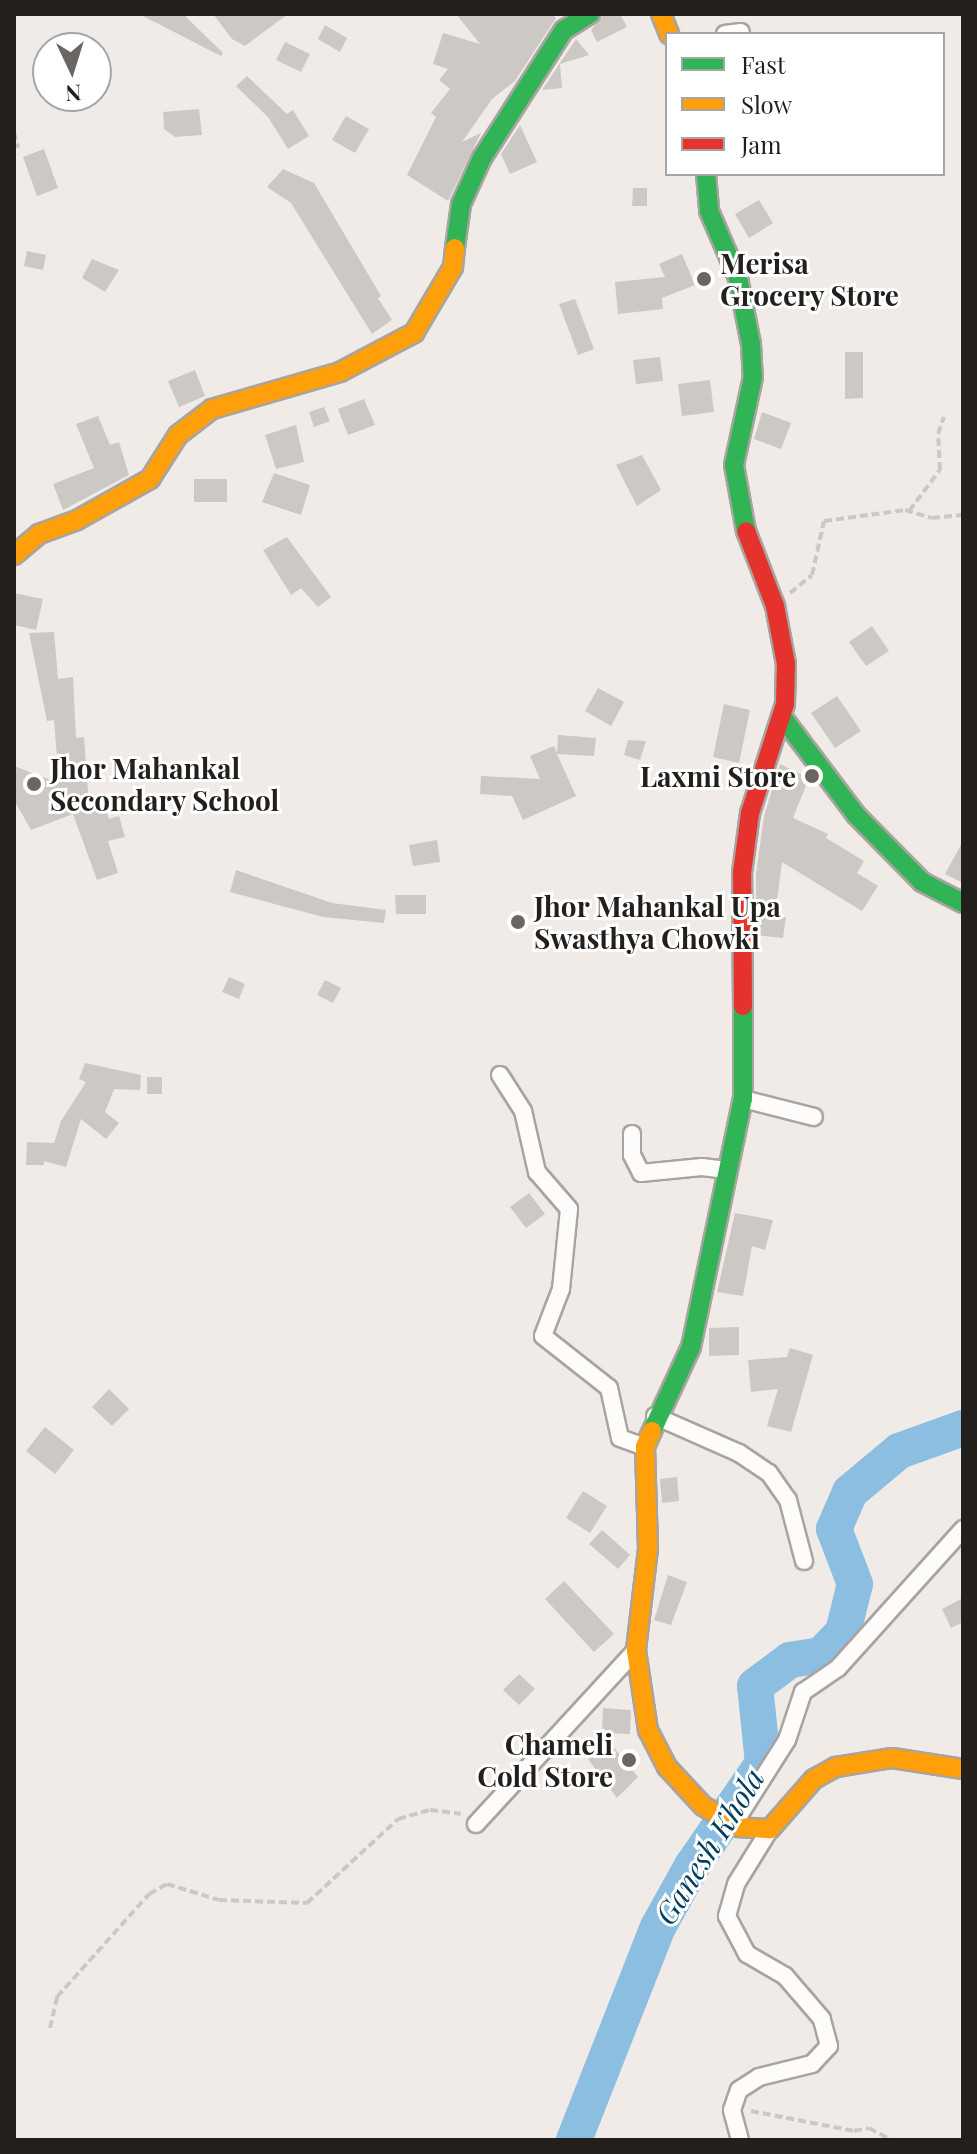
<!DOCTYPE html>
<html>
<head>
<meta charset="utf-8">
<style>
	body { margin:0 }
	#map { position:relative; width:977px; height:2154px; overflow:hidden; background:#f0ebe6; font-family:"Playfair Display",serif }
	div>[style] { position:absolute }
	.river>* { height:36px; margin:-18px; padding:0 18px; transform-origin:18px; border-radius:18px; background:#8bbee0 }
	.building>* { inset:0; background:#ccc8c4 }
	.path>* { height:4px; margin-top:-2px; transform-origin:0; background:repeating-linear-gradient(90deg,#cbc9c7 0 8px,transparent 0 12px) }
	.roads { filter:drop-shadow(2px 0 #a8a4a0) drop-shadow(-2px 0 #a8a4a0) drop-shadow(0 2px #a8a4a0) drop-shadow(0 -2px #a8a4a0) }
	.street>* { height:16px; margin:-8px; padding:0 8px; transform-origin:8px; border-radius:8px; background:#fdfcfb }
	.fast>* { height:18px; margin:-9px; padding:0 9px; transform-origin:9px; border-radius:9px; background:#30b455 }
	.slow>* { height:18px; margin:-9px; padding:0 9px; transform-origin:9px; border-radius:9px; background:#ff9f0a }
	.jam>* { height:18px; margin:-9px; padding:0 9px; transform-origin:9px; border-radius:9px; background:#e5322d }
	.dots>* { width:22px; height:22px; translate:-50% -50%; box-sizing:border-box; border:4px solid #fff; border-radius:50% }
	span { translate:-50% -50%; white-space:nowrap; text-align:center; line-height:1.15; -webkit-text-stroke:6px #fff; paint-order:stroke }
	.poi-label { font-size:28px; color:#231f1c; font-weight:700 }
	.left { translate:0 -50%; text-align:left }
	.right { translate:-100% -50%; text-align:right }
	.water-label { font-size:30px; color:#003f60; font-style:italic }
	.frame { position:absolute; inset:0; border:16px solid #231f1c; pointer-events:none }
	.legend { position:absolute; left:665px; top:32px; width:280px; height:144px; box-sizing:border-box; background:#fff; border:2px solid #a7a5a4; margin:0; padding:10px 14px; list-style:none; font-size:24px; color:#231f1c }
	.legend li { display:flex; align-items:center; gap:16px; height:40px }
	.legend b { width:40px; border:2px solid #a7a5a4 }
	.north { position:absolute; left:32px; top:32px; width:80px; height:80px; box-sizing:border-box; background:#fff; border:2px solid #a7a5a4; border-radius:50%; rotate:176deg; font-size:22px; font-weight:700; line-height:32px; text-align:center; color:#231f1c }
	.north::after { content:''; display:block; margin:auto; width:28px; height:36px; background:#6b6663; clip-path:polygon(50% 0,100% 100%,50% 72%,0 100%) }
</style>
</head>
<body>
<div id="map">
	<div class="river">
		<div style="left:574px;top:2140px;width:229px;rotate:-68.5deg"></div>
		<div style="left:658px;top:1927px;width:70px;rotate:-60.9deg"></div>
		<div style="left:692px;top:1866px;width:125px;rotate:-55.4deg"></div>
		<div style="left:763px;top:1763px;width:77px;rotate:-95.9deg"></div>
		<div style="left:755px;top:1686px;width:44px;rotate:-36.6deg"></div>
		<div style="left:790px;top:1660px;width:31px;rotate:-9deg"></div>
		<div style="left:821px;top:1655px;width:32px;rotate:-46deg"></div>
		<div style="left:843px;top:1632px;width:49px;rotate:-76deg"></div>
		<div style="left:855px;top:1584px;width:59px;rotate:-110.9deg"></div>
		<div style="left:834px;top:1529px;width:40px;rotate:-66.6deg"></div>
		<div style="left:850px;top:1492px;width:64px;rotate:-39.9deg"></div>
		<div style="left:899px;top:1451px;width:68px;rotate:-19.8deg"></div>
	</div>
	<div class="building">
		<div style="clip-path:polygon(139px 14px,183px 14px,223px 53px,221px 56px)"></div>
		<div style="clip-path:polygon(213px 14px,288px 14px,245px 46px,232px 39px)"></div>
		<div style="clip-path:polygon(456px 14px,552px 14px,556px 18px,515px 81px,492px 99px,462px 142px,481px 133px,448px 201px,407px 175px,436px 117px,431px 113px,450px 89px,439px 80px,448px 69px,433px 64px,443px 33px,480px 44px)"></div>
		<div style="clip-path:polygon(604px 14px,620px 14px,627px 27px,597px 42px,591px 30px)"></div>
		<div style="clip-path:polygon(325px 25px,347px 38px,340px 52px,318px 39px)"></div>
		<div style="clip-path:polygon(576px 39px,589px 55px,560px 64px,562px 88px,542px 90px)"></div>
		<div style="clip-path:polygon(285px 42px,310px 54px,301px 72px,276px 60px)"></div>
		<div style="clip-path:polygon(247px 76px,287px 114px,293px 110px,309px 136px,288px 149px,268px 117px,236px 86px)"></div>
		<div style="clip-path:polygon(199px 109px,202px 135px,175px 137px,164px 129px,163px 112px)"></div>
		<div style="clip-path:polygon(346px 116px,369px 129px,355px 153px,332px 140px)"></div>
		<div style="clip-path:polygon(520px 125px,537px 162px,510px 174px,501px 154px)"></div>
		<div style="clip-path:polygon(44px 149px,58px 188px,37px 196px,23px 157px)"></div>
		<div style="clip-path:polygon(283px 169px,314px 183px,381px 296px,378px 298px,392px 320px,372px 334px,291px 203px,267px 187px)"></div>
		<div style="clip-path:polygon(633px 188px,647px 188px,647px 206px,632px 206px)"></div>
		<div style="clip-path:polygon(759px 200px,773px 223px,749px 238px,735px 214px)"></div>
		<div style="clip-path:polygon(27px 251px,46px 255px,43px 270px,24px 266px)"></div>
		<div style="clip-path:polygon(682px 254px,695px 285px,662px 298px,663px 309px,618px 314px,615px 282px,665px 277px,659px 264px)"></div>
		<div style="clip-path:polygon(92px 259px,119px 270px,105px 292px,82px 278px)"></div>
		<div style="clip-path:polygon(575px 299px,594px 349px,578px 355px,559px 304px)"></div>
		<div style="clip-path:polygon(845px 352px,863px 352px,863px 398px,845px 399px)"></div>
		<div style="clip-path:polygon(660px 357px,663px 381px,636px 384px,633px 360px)"></div>
		<div style="clip-path:polygon(195px 370px,205px 396px,179px 407px,168px 381px)"></div>
		<div style="clip-path:polygon(710px 380px,714px 412px,682px 416px,678px 384px)"></div>
		<div style="clip-path:polygon(364px 399px,375px 425px,348px 435px,338px 409px)"></div>
		<div style="clip-path:polygon(324px 407px,330px 421px,314px 427px,309px 412px)"></div>
		<div style="clip-path:polygon(762px 412px,791px 423px,781px 449px,754px 439px)"></div>
		<div style="clip-path:polygon(98px 416px,110px 445px,119px 442px,129px 475px,63px 510px,53px 484px,94px 468px,76px 424px)"></div>
		<div style="clip-path:polygon(296px 425px,304px 462px,276px 469px,265px 435px)"></div>
		<div style="clip-path:polygon(642px 455px,661px 490px,637px 506px,616px 465px)"></div>
		<div style="clip-path:polygon(274px 473px,310px 485px,301px 515px,262px 502px)"></div>
		<div style="clip-path:polygon(194px 479px,227px 479px,227px 502px,194px 502px)"></div>
		<div style="clip-path:polygon(287px 537px,331px 597px,318px 607px,301px 588px,291px 595px,263px 550px)"></div>
		<div style="clip-path:polygon(14px 593px,43px 599px,36px 630px,14px 625px)"></div>
		<div style="clip-path:polygon(872px 626px,889px 651px,866px 666px,849px 642px)"></div>
		<div style="clip-path:polygon(54px 632px,58px 679px,73px 677px,76px 738px,84px 737px,89px 806px,104px 801px,109px 819px,119px 816px,125px 837px,108px 841px,118px 873px,97px 880px,73px 814px,31px 830px,14px 800px,14px 766px,59px 783px,54px 720px,47px 721px,29px 633px)"></div>
		<div style="clip-path:polygon(598px 688px,624px 702px,611px 726px,585px 711px)"></div>
		<div style="clip-path:polygon(837px 696px,861px 731px,835px 748px,811px 713px)"></div>
		<div style="clip-path:polygon(724px 704px,750px 710px,739px 763px,713px 757px)"></div>
		<div style="clip-path:polygon(558px 735px,596px 738px,594px 756px,557px 754px,576px 796px,523px 820px,512px 796px,480px 794px,481px 776px,540px 779px,530px 756px,554px 746px,557px 753px)"></div>
		<div style="clip-path:polygon(628px 740px,646px 741px,640px 760px,624px 755px)"></div>
		<div style="clip-path:polygon(780px 764px,809px 778px,793px 818px,828px 834px,826px 838px,864px 861px,857px 873px,878px 886px,862px 911px,782px 862px,775px 916px,786px 917px,783px 938px,756px 935px,756px 874px,764px 816px)"></div>
		<div style="clip-path:polygon(437px 840px,440px 862px,413px 866px,409px 845px)"></div>
		<div style="clip-path:polygon(963px 841px,963px 883px,945px 874px)"></div>
		<div style="clip-path:polygon(236px 870px,332px 903px,386px 910px,384px 923px,323px 917px,230px 892px)"></div>
		<div style="clip-path:polygon(395px 895px,426px 895px,426px 914px,396px 914px)"></div>
		<div style="clip-path:polygon(229px 977px,245px 984px,239px 999px,222px 992px)"></div>
		<div style="clip-path:polygon(325px 980px,341px 988px,333px 1003px,317px 995px)"></div>
		<div style="clip-path:polygon(85px 1063px,141px 1075px,140px 1090px,114px 1089px,105px 1112px,119px 1123px,106px 1139px,81px 1119px,66px 1167px,44px 1161px,44px 1165px,26px 1165px,27px 1142px,54px 1143px,61px 1121px,86px 1082px,79px 1079px)"></div>
		<div style="clip-path:polygon(147px 1077px,162px 1077px,162px 1094px,147px 1094px)"></div>
		<div style="clip-path:polygon(529px 1193px,545px 1214px,526px 1228px,510px 1207px)"></div>
		<div style="clip-path:polygon(735px 1213px,773px 1220px,765px 1250px,752px 1246px,743px 1296px,717px 1292px)"></div>
		<div style="clip-path:polygon(739px 1327px,739px 1355px,709px 1356px,709px 1328px)"></div>
		<div style="clip-path:polygon(790px 1348px,813px 1355px,791px 1432px,767px 1426px,778px 1389px,751px 1392px,748px 1360px,787px 1357px)"></div>
		<div style="clip-path:polygon(109px 1389px,129px 1409px,112px 1426px,92px 1407px)"></div>
		<div style="clip-path:polygon(45px 1427px,74px 1450px,55px 1474px,26px 1451px)"></div>
		<div style="clip-path:polygon(677px 1477px,679px 1501px,662px 1503px,660px 1479px)"></div>
		<div style="clip-path:polygon(583px 1491px,607px 1506px,590px 1533px,566px 1518px)"></div>
		<div style="clip-path:polygon(602px 1530px,630px 1555px,618px 1569px,589px 1544px)"></div>
		<div style="clip-path:polygon(668px 1575px,687px 1582px,671px 1625px,654px 1620px)"></div>
		<div style="clip-path:polygon(564px 1581px,614px 1634px,594px 1652px,545px 1599px)"></div>
		<div style="clip-path:polygon(963px 1598px,963px 1622px,951px 1628px,942px 1609px)"></div>
		<div style="clip-path:polygon(519px 1674px,535px 1689px,519px 1705px,503px 1690px)"></div>
		<div style="clip-path:polygon(603px 1708px,631px 1710px,630px 1734px,602px 1733px)"></div>
		<div style="clip-path:polygon(602px 1733px,638px 1777px,617px 1798px,588px 1759px,600px 1750px)"></div>
	</div>
	<div class="path">
		<div style="left:14px;top:132px;width:16px;rotate:75deg"></div>
		<div style="left:909px;top:511px;width:51px;rotate:-52.9deg"></div>
		<div style="left:940px;top:470px;width:36px;rotate:-93deg"></div>
		<div style="left:938px;top:434px;width:18px;rotate:-71deg"></div>
		<div style="left:790px;top:593px;width:28px;rotate:-39deg"></div>
		<div style="left:812px;top:575px;width:55px;rotate:-77.5deg"></div>
		<div style="left:824px;top:521px;width:82px;rotate:-7.7deg"></div>
		<div style="left:905px;top:510px;width:28px;rotate:17deg"></div>
		<div style="left:932px;top:518px;width:31px;rotate:-6deg"></div>
		<div style="left:50px;top:2028px;width:32px;rotate:-77deg"></div>
		<div style="left:57px;top:1997px;width:138px;rotate:-48.2deg"></div>
		<div style="left:149px;top:1894px;width:21px;rotate:-29deg"></div>
		<div style="left:167px;top:1884px;width:54px;rotate:17.1deg"></div>
		<div style="left:219px;top:1900px;width:88px;rotate:2deg"></div>
		<div style="left:307px;top:1903px;width:124px;rotate:-42.7deg"></div>
		<div style="left:398px;top:1819px;width:33px;rotate:-16deg"></div>
		<div style="left:430px;top:1810px;width:31px;rotate:7deg"></div>
		<div style="left:751px;top:2111px;width:105px;rotate:11deg"></div>
		<div style="left:854px;top:2131px;width:15px;rotate:-11deg"></div>
		<div style="left:869px;top:2128px;width:26px;rotate:28deg"></div>
	</div>
	<div class="roads">
		<div class="street">
			<div style="left:725px;top:34px;width:16px;rotate:-7deg"></div>
			<div style="left:500px;top:1075px;width:43px;rotate:57.4deg"></div>
			<div style="left:523px;top:1111px;width:63px;rotate:77.1deg"></div>
			<div style="left:537px;top:1172px;width:49px;rotate:49.1deg"></div>
			<div style="left:569px;top:1209px;width:80px;rotate:95.7deg"></div>
			<div style="left:561px;top:1289px;width:50px;rotate:111deg"></div>
			<div style="left:543px;top:1336px;width:84px;rotate:38.2deg"></div>
			<div style="left:609px;top:1388px;width:51px;rotate:77.6deg"></div>
			<div style="left:620px;top:1438px;width:27px;rotate:20deg"></div>
			<div style="left:743px;top:1099px;width:73px;rotate:14.2deg"></div>
			<div style="left:632px;top:1134px;width:21px;rotate:90deg"></div>
			<div style="left:632px;top:1155px;width:20px;rotate:63deg"></div>
			<div style="left:641px;top:1173px;width:61px;rotate:-5.6deg"></div>
			<div style="left:702px;top:1167px;width:25px;rotate:7deg"></div>
			<div style="left:655px;top:1416px;width:92px;rotate:23.8deg"></div>
			<div style="left:739px;top:1453px;width:36px;rotate:34deg"></div>
			<div style="left:769px;top:1473px;width:33px;rotate:55deg"></div>
			<div style="left:788px;top:1500px;width:63px;rotate:75.3deg"></div>
			<div style="left:476px;top:1824px;width:236px;rotate:-47.4deg"></div>
			<div style="left:733px;top:1825px;width:101px;rotate:-57.6deg"></div>
			<div style="left:787px;top:1740px;width:51px;rotate:-71.6deg"></div>
			<div style="left:803px;top:1692px;width:42px;rotate:-34.4deg"></div>
			<div style="left:838px;top:1668px;width:187px;rotate:-48deg"></div>
			<div style="left:740px;top:2140px;width:31px;rotate:-105deg"></div>
			<div style="left:732px;top:2110px;width:21px;rotate:-71deg"></div>
			<div style="left:739px;top:2090px;width:24px;rotate:-33deg"></div>
			<div style="left:759px;top:2077px;width:55px;rotate:-13.8deg"></div>
			<div style="left:812px;top:2064px;width:25px;rotate:-47deg"></div>
			<div style="left:829px;top:2046px;width:28px;rotate:-105deg"></div>
			<div style="left:822px;top:2019px;width:57px;rotate:-130.7deg"></div>
			<div style="left:785px;top:1976px;width:44px;rotate:-149.9deg"></div>
			<div style="left:747px;top:1954px;width:43px;rotate:-117.8deg"></div>
			<div style="left:727px;top:1916px;width:33px;rotate:-74deg"></div>
			<div style="left:736px;top:1884px;width:65px;rotate:-58.3deg"></div>
		</div>
		<div class="fast">
			<div style="left:706px;top:174px;width:37px;rotate:85deg"></div>
			<div style="left:709px;top:211px;width:73px;rotate:66.6deg"></div>
			<div style="left:738px;top:278px;width:67px;rotate:78.9deg"></div>
			<div style="left:751px;top:344px;width:33px;rotate:87deg"></div>
			<div style="left:753px;top:377px;width:90px;rotate:102.2deg"></div>
			<div style="left:734px;top:465px;width:67px;rotate:79.7deg"></div>
			<div style="left:455px;top:248px;width:44px;rotate:-82.2deg"></div>
			<div style="left:461px;top:204px;width:51px;rotate:-65.5deg"></div>
			<div style="left:482px;top:158px;width:152px;rotate:-57.4deg"></div>
			<div style="left:564px;top:30px;width:31px;rotate:-32deg"></div>
			<div style="left:783px;top:718px;width:121px;rotate:53deg"></div>
			<div style="left:856px;top:815px;width:94px;rotate:45.4deg"></div>
			<div style="left:922px;top:882px;width:46px;rotate:27.1deg"></div>
			<div style="left:652px;top:1431px;width:93px;rotate:-65.1deg"></div>
			<div style="left:691px;top:1347px;width:253px;rotate:-78.2deg"></div>
			<div style="left:743px;top:1099px;width:93px;rotate:-90deg"></div>
		</div>
		<div class="slow">
			<div style="left:661px;top:14px;width:22px;rotate:68deg"></div>
			<div style="left:14px;top:555px;width:33px;rotate:-40deg"></div>
			<div style="left:39px;top:534px;width:40px;rotate:-20.2deg"></div>
			<div style="left:77px;top:520px;width:84px;rotate:-29.3deg"></div>
			<div style="left:150px;top:479px;width:52px;rotate:-57.5deg"></div>
			<div style="left:178px;top:435px;width:43px;rotate:-37.4deg"></div>
			<div style="left:212px;top:409px;width:133px;rotate:-16.1deg"></div>
			<div style="left:340px;top:372px;width:84px;rotate:-27.8deg"></div>
			<div style="left:414px;top:333px;width:77px;rotate:-59.4deg"></div>
			<div style="left:453px;top:267px;width:19px;rotate:-84deg"></div>
			<div style="left:652px;top:1431px;width:17px;rotate:114deg"></div>
			<div style="left:645px;top:1447px;width:102px;rotate:88.3deg"></div>
			<div style="left:648px;top:1549px;width:102px;rotate:96.8deg"></div>
			<div style="left:636px;top:1650px;width:81px;rotate:81.5deg"></div>
			<div style="left:648px;top:1730px;width:42px;rotate:62.8deg"></div>
			<div style="left:667px;top:1767px;width:53px;rotate:47.3deg"></div>
			<div style="left:703px;top:1806px;width:42px;rotate:30.3deg"></div>
			<div style="left:739px;top:1827px;width:31px;rotate:4deg"></div>
			<div style="left:770px;top:1829px;width:67px;rotate:-48.7deg"></div>
			<div style="left:814px;top:1779px;width:25px;rotate:-29deg"></div>
			<div style="left:836px;top:1767px;width:57px;rotate:-9.1deg"></div>
			<div style="left:892px;top:1758px;width:72px;rotate:8.8deg"></div>
		</div>
		<div class="jam">
			<div style="left:743px;top:1006px;width:133px;rotate:-90.4deg"></div>
			<div style="left:742px;top:873px;width:61px;rotate:-82.4deg"></div>
			<div style="left:750px;top:813px;width:114px;rotate:-72.2deg"></div>
			<div style="left:785px;top:704px;width:40px;rotate:-88.6deg"></div>
			<div style="left:786px;top:664px;width:59px;rotate:-100.7deg"></div>
			<div style="left:775px;top:606px;width:80px;rotate:-111.1deg"></div>
		</div>
	</div>
	<div class="dots">
		<div style="left:704px;top:279px;background:#6b6663"></div>
		<div style="left:812px;top:776px;background:#6b6663"></div>
		<div style="left:34px;top:784px;background:#6b6663"></div>
		<div style="left:518px;top:922px;background:#6b6663"></div>
		<div style="left:629px;top:1760px;background:#6b6663"></div>
	</div>
	<div class="poi-label">
		<span class="left" style="left:720px;top:279px">Merisa<br>Grocery Store</span>
		<span class="left" style="left:50px;top:784px">Jhor Mahankal<br>Secondary School</span>
		<span class="right" style="left:796px;top:776px">Laxmi Store</span>
		<span class="left" style="left:534px;top:922px">Jhor Mahankal Upa<br>Swasthya Chowki</span>
		<span class="right" style="left:613px;top:1760px">Chameli<br>Cold Store</span>
	</div>
	<div class="water-label">
		<span style="left:709px;top:1846px;rotate:-58deg">Ganesh Khola</span>
	</div>
	<div class="frame"></div>
	<ul class="legend">
	<li><b style="height:10px;background:#30b455"></b>Fast</li>
	<li><b style="height:10px;background:#ff9f0a"></b>Slow</li>
	<li><b style="height:10px;background:#e5322d"></b>Jam</li>
	</ul>
	<div class="north">N</div>
</div>
</body>
</html>
